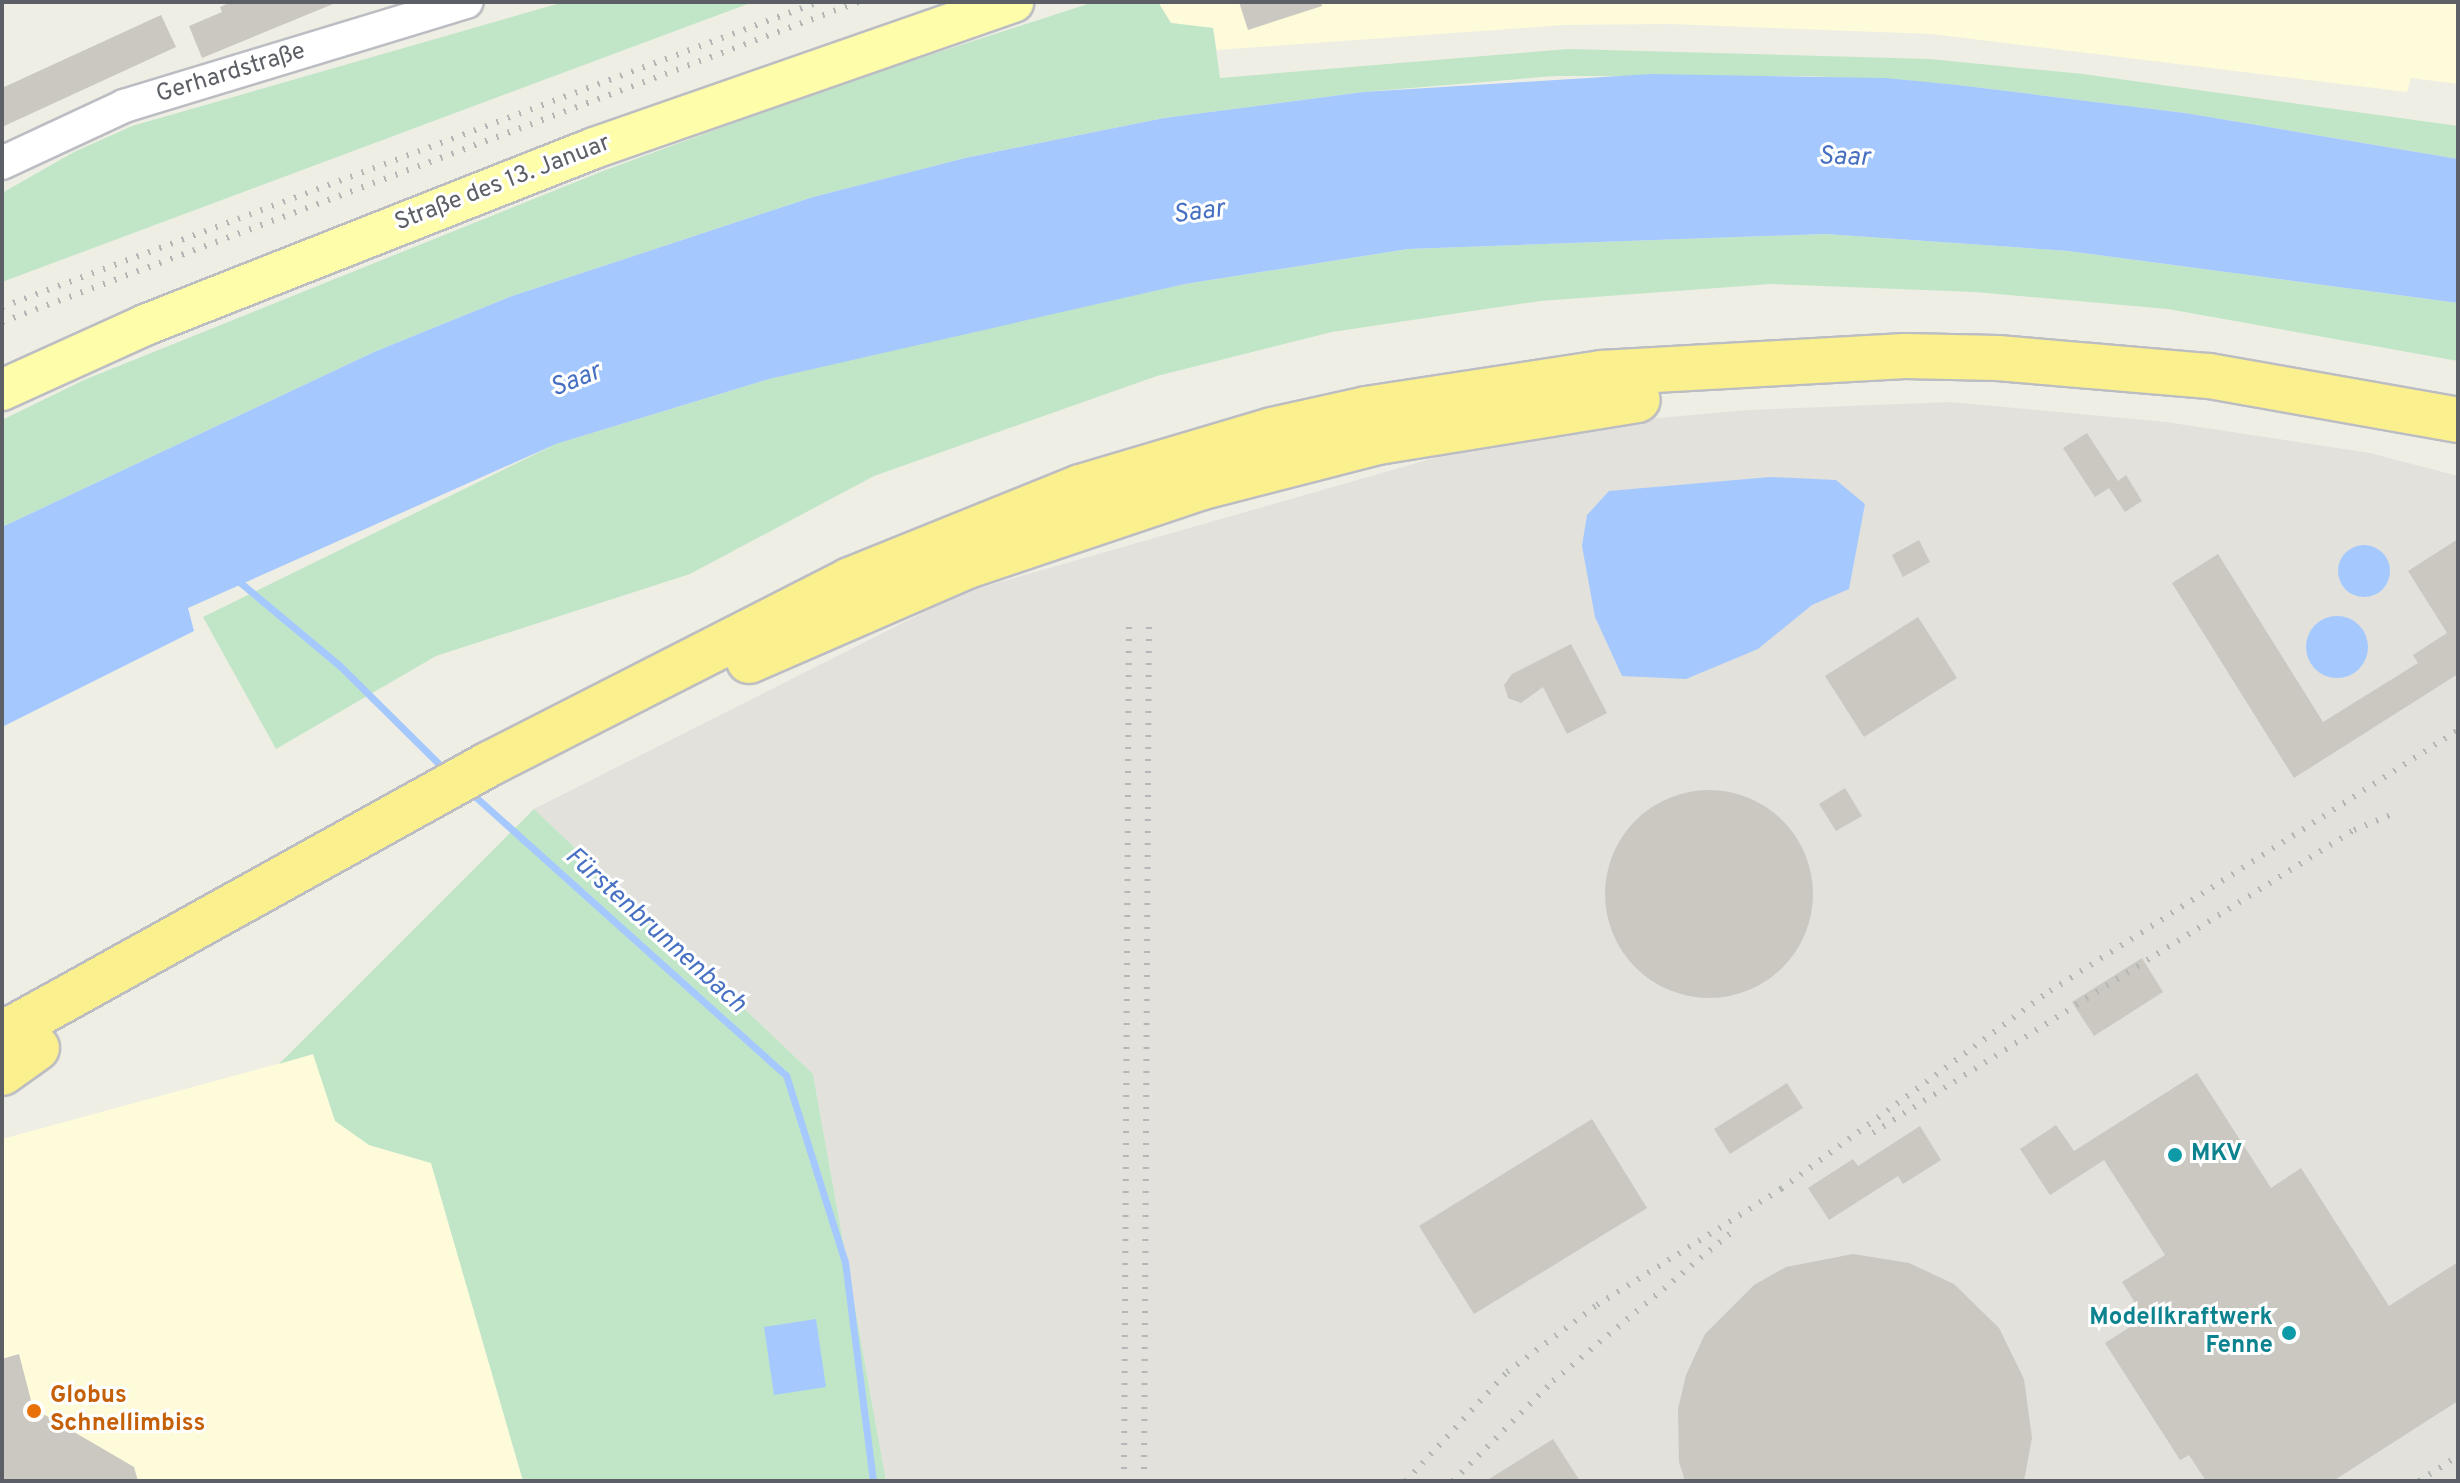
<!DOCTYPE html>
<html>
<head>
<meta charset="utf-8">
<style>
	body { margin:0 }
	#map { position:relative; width:2460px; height:1483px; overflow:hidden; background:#eeeee4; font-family:Overpass,sans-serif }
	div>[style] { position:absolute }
	.commercial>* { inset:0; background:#fdfbda }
	.industrial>* { inset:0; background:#e2e1dc }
	.green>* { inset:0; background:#c1e6c7 }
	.water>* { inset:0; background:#a5c9fe }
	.round { border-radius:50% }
	.stream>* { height:7px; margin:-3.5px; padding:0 3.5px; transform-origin:3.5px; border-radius:3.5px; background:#a5c9fe }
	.building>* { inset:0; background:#cac8c1 }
	.roads { filter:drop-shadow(2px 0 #bcbdc3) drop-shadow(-2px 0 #bcbdc3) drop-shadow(0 2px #bcbdc3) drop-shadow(0 -2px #bcbdc3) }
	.tertiary>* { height:32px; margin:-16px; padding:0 16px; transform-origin:16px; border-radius:16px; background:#fff }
	.primary>* { height:40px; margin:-20px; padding:0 20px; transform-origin:20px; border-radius:20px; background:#fefdaa }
	.motorway>* { height:44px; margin:-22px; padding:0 22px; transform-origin:22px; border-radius:22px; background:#fbf08e }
	.rail>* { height:6px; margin-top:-3px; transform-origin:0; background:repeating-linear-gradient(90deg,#b5b6b6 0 2px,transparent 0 12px) }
	.dots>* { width:22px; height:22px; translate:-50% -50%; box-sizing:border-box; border:4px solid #fff; border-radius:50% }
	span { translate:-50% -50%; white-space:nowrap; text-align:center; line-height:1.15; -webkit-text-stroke:6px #fff; paint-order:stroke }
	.street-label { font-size:24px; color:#5c5f65 }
	.culture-label { font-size:24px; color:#0d838f; font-weight:700 }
	.left { translate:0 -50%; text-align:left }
	.right { translate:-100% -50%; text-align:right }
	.food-label { font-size:24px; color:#c56008; font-weight:700 }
	.water-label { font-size:26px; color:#4770c2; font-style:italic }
	.frame { position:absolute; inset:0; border:4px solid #5c5f65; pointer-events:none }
</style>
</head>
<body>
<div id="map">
	<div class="commercial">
		<div style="clip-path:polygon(1158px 2px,2458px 2px,2458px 84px,2411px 78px,2407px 92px,1931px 34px,1669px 24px,1564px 25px,1217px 50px,1213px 28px,1171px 23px)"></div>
		<div style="clip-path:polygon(314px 1054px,369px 1145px,431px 1163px,523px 1481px,2px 1481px,2px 1139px)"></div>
	</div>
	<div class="industrial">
		<div style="clip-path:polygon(1951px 402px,2166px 422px,2370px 453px,2458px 476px,2458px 1481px,886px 1481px,813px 1074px,534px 809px,962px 593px,1536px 429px,1748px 410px)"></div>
	</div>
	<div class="green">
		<div style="clip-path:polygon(564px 2px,753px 2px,2px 282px,2px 193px,74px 152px,132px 126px)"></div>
		<div style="clip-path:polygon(1094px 2px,1158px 2px,1171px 23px,1213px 28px,1220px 78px,1568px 49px,1929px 59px,2083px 74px,2458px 126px,2458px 159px,2185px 113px,1958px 85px,1812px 76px,1555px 76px,1363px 92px,1164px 118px,965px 158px,813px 197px,512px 296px,374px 352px,2px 527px,2px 420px,84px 380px,603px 171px,840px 84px)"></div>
		<div style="clip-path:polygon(1825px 234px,2068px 251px,2458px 303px,2458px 361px,2168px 309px,1974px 292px,1771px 284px,1540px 301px,1332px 332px,1157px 376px,874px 476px,690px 574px,436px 656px,276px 749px,203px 617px,556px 444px,769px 379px,1036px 314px,1185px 284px,1408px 249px)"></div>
		<div style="clip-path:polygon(534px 809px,813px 1074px,886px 1481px,523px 1481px,431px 1163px,369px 1145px,335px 1121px,313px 1054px,279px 1064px)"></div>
	</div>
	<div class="water">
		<div style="clip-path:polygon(1651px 74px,1885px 78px,1958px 85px,2185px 113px,2458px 159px,2458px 303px,2068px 251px,1825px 234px,1408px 249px,1185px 284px,769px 379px,556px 444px,188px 608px,194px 631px,2px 727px,2px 527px,374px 352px,512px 296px,813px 197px,965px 158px,1164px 118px,1363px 92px)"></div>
		<div style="clip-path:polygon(1770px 477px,1836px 480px,1865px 504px,1849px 589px,1812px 605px,1758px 649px,1686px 679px,1622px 676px,1595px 617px,1582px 546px,1587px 515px,1609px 491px)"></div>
		<div class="round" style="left:2338px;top:545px;width:52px;height:52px"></div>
		<div class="round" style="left:2306px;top:616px;width:62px;height:62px"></div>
		<div style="clip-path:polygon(816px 1319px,826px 1387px,774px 1395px,764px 1327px)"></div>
	</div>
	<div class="stream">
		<div style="left:236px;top:579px;width:134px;rotate:39.9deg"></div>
		<div style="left:339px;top:665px;width:149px;rotate:44.7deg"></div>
		<div style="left:469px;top:791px;width:426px;rotate:41.9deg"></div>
		<div style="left:786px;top:1075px;width:196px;rotate:72.5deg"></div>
		<div style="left:845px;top:1262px;width:221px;rotate:82.7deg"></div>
	</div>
	<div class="building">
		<div style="clip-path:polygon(231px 2px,338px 2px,202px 58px,189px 26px,222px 12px,220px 7px)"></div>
		<div style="clip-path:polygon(1239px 2px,1321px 2px,1322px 6px,1248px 30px)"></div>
		<div style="clip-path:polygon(161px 15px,176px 47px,2px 127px,2px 88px)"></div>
		<div style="clip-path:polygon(2087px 433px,2118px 481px,2126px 475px,2142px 501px,2125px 512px,2109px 488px,2095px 497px,2063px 448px)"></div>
		<div style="clip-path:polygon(2458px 539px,2458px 674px,2294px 778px,2172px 583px,2218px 554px,2323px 722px,2418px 663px,2413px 655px,2447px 633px,2408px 571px)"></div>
		<div style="clip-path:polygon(1919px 540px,1930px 562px,1903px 577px,1892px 555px)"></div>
		<div style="clip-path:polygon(1918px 617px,1957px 678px,1864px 737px,1825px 676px)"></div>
		<div style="clip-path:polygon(1571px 644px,1607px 713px,1567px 734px,1543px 687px,1521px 703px,1508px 698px,1504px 685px,1512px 674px)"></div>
		<div style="clip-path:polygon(1845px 788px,1862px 816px,1836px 831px,1819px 804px)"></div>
		<div class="round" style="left:1605px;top:790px;width:208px;height:208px"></div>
		<div style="clip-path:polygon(2142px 958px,2163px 992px,2094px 1036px,2072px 1002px)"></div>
		<div style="clip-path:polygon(2197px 1073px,2271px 1188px,2301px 1168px,2389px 1306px,2458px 1262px,2458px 1401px,2333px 1481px,2206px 1481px,2189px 1455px,2180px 1460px,2105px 1343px,2136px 1323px,2132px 1318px,2141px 1312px,2122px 1282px,2165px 1255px,2104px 1160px,2050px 1195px,2020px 1149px,2056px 1125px,2074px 1151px)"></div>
		<div style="clip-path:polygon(1787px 1083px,1803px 1108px,1730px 1154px,1714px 1129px)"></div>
		<div style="clip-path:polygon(1592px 1119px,1647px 1208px,1474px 1314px,1419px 1226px)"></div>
		<div style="clip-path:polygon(1920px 1126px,1941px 1160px,1903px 1184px,1898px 1176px,1829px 1220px,1808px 1188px,1853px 1159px,1858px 1166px)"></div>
		<div style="clip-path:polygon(1853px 1254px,1909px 1263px,1954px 1284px,1999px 1328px,2024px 1379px,2032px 1438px,2024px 1481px,1685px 1481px,1679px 1462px,1678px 1409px,1686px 1375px,1705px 1334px,1754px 1285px,1786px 1267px)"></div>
		<div style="clip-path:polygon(19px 1354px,33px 1408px,134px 1467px,138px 1481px,2px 1481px,2px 1359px)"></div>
		<div style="clip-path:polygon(1553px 1439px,1580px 1481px,1486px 1481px)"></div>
	</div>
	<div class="roads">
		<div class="tertiary">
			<div style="left:2px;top:163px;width:135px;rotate:-25deg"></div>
			<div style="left:124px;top:106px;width:358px;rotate:-16.9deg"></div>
		</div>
		<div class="primary">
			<div style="left:2px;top:390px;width:157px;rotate:-24.4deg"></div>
			<div style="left:145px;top:325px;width:483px;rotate:-21.5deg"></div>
			<div style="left:594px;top:148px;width:444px;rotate:-19.2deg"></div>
		</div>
		<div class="motorway">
			<div style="left:749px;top:661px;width:236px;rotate:-23.5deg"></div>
			<div style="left:965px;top:567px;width:251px;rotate:-18.6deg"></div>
			<div style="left:1203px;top:487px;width:181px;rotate:-14.4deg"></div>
			<div style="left:1378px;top:442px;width:263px;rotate:-9.2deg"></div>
			<div style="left:2px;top:1034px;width:557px;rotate:-29deg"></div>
			<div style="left:489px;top:764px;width:405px;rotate:-27deg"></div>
			<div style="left:850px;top:580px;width:248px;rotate:-22deg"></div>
			<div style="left:1080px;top:487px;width:200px;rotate:-16.5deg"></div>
			<div style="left:1272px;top:430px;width:97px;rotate:-12.5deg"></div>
			<div style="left:1367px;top:409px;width:237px;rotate:-8.7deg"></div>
			<div style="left:1601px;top:373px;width:304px;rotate:-3.2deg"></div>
			<div style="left:1905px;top:356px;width:93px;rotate:1.2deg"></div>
			<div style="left:1998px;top:358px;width:212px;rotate:4.9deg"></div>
			<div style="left:2209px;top:376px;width:253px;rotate:10deg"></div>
			<div style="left:2px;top:1073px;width:43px;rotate:-35.5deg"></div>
		</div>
	</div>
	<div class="rail">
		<div style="left:2px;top:307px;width:871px;rotate:-20.49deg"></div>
		<div style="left:2px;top:322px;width:914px;rotate:-20.5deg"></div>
		<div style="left:1873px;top:1133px;width:568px;rotate:-32.21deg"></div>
		<div style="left:2354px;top:830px;width:44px;rotate:-22.5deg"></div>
		<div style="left:1124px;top:1481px;width:857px;rotate:-89.67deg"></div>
		<div style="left:1144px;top:1481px;width:858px;rotate:-89.67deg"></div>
		<div style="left:1406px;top:1481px;width:149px;rotate:-47.2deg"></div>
		<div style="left:1507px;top:1372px;width:112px;rotate:-36.7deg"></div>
		<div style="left:1597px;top:1305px;width:218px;rotate:-32.2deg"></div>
		<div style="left:1781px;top:1189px;width:334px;rotate:-36.4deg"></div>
		<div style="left:2050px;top:991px;width:484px;rotate:-32.6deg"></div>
		<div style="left:1453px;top:1481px;width:141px;rotate:-45deg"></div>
		<div style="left:1553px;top:1381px;width:234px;rotate:-39.8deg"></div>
		<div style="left:2419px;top:1481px;width:46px;rotate:-32.7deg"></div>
	</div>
	<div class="dots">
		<div style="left:2175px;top:1155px;background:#0f9aa8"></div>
		<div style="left:2289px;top:1333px;background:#0f9aa8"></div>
		<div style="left:34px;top:1411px;background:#e8710a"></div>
	</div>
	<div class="street-label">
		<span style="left:231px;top:74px;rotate:-17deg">Gerhardstraße</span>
		<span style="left:503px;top:184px;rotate:-21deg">Straße des 13. Januar</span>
	</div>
	<div class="culture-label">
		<span class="left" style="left:2191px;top:1155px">MKV</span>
		<span class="right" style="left:2273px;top:1333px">Modellkraftwerk<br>Fenne</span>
	</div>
	<div class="food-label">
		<span class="left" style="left:50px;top:1411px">Globus<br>Schnellimbiss</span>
	</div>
	<div class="water-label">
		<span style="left:1844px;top:158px;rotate:2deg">Saar</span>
		<span style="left:1199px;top:213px;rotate:-7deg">Saar</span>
		<span style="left:576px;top:381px;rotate:-22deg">Saar</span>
		<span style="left:655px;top:931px;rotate:42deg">Fürstenbrunnenbach</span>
	</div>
	<div class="frame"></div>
</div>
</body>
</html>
